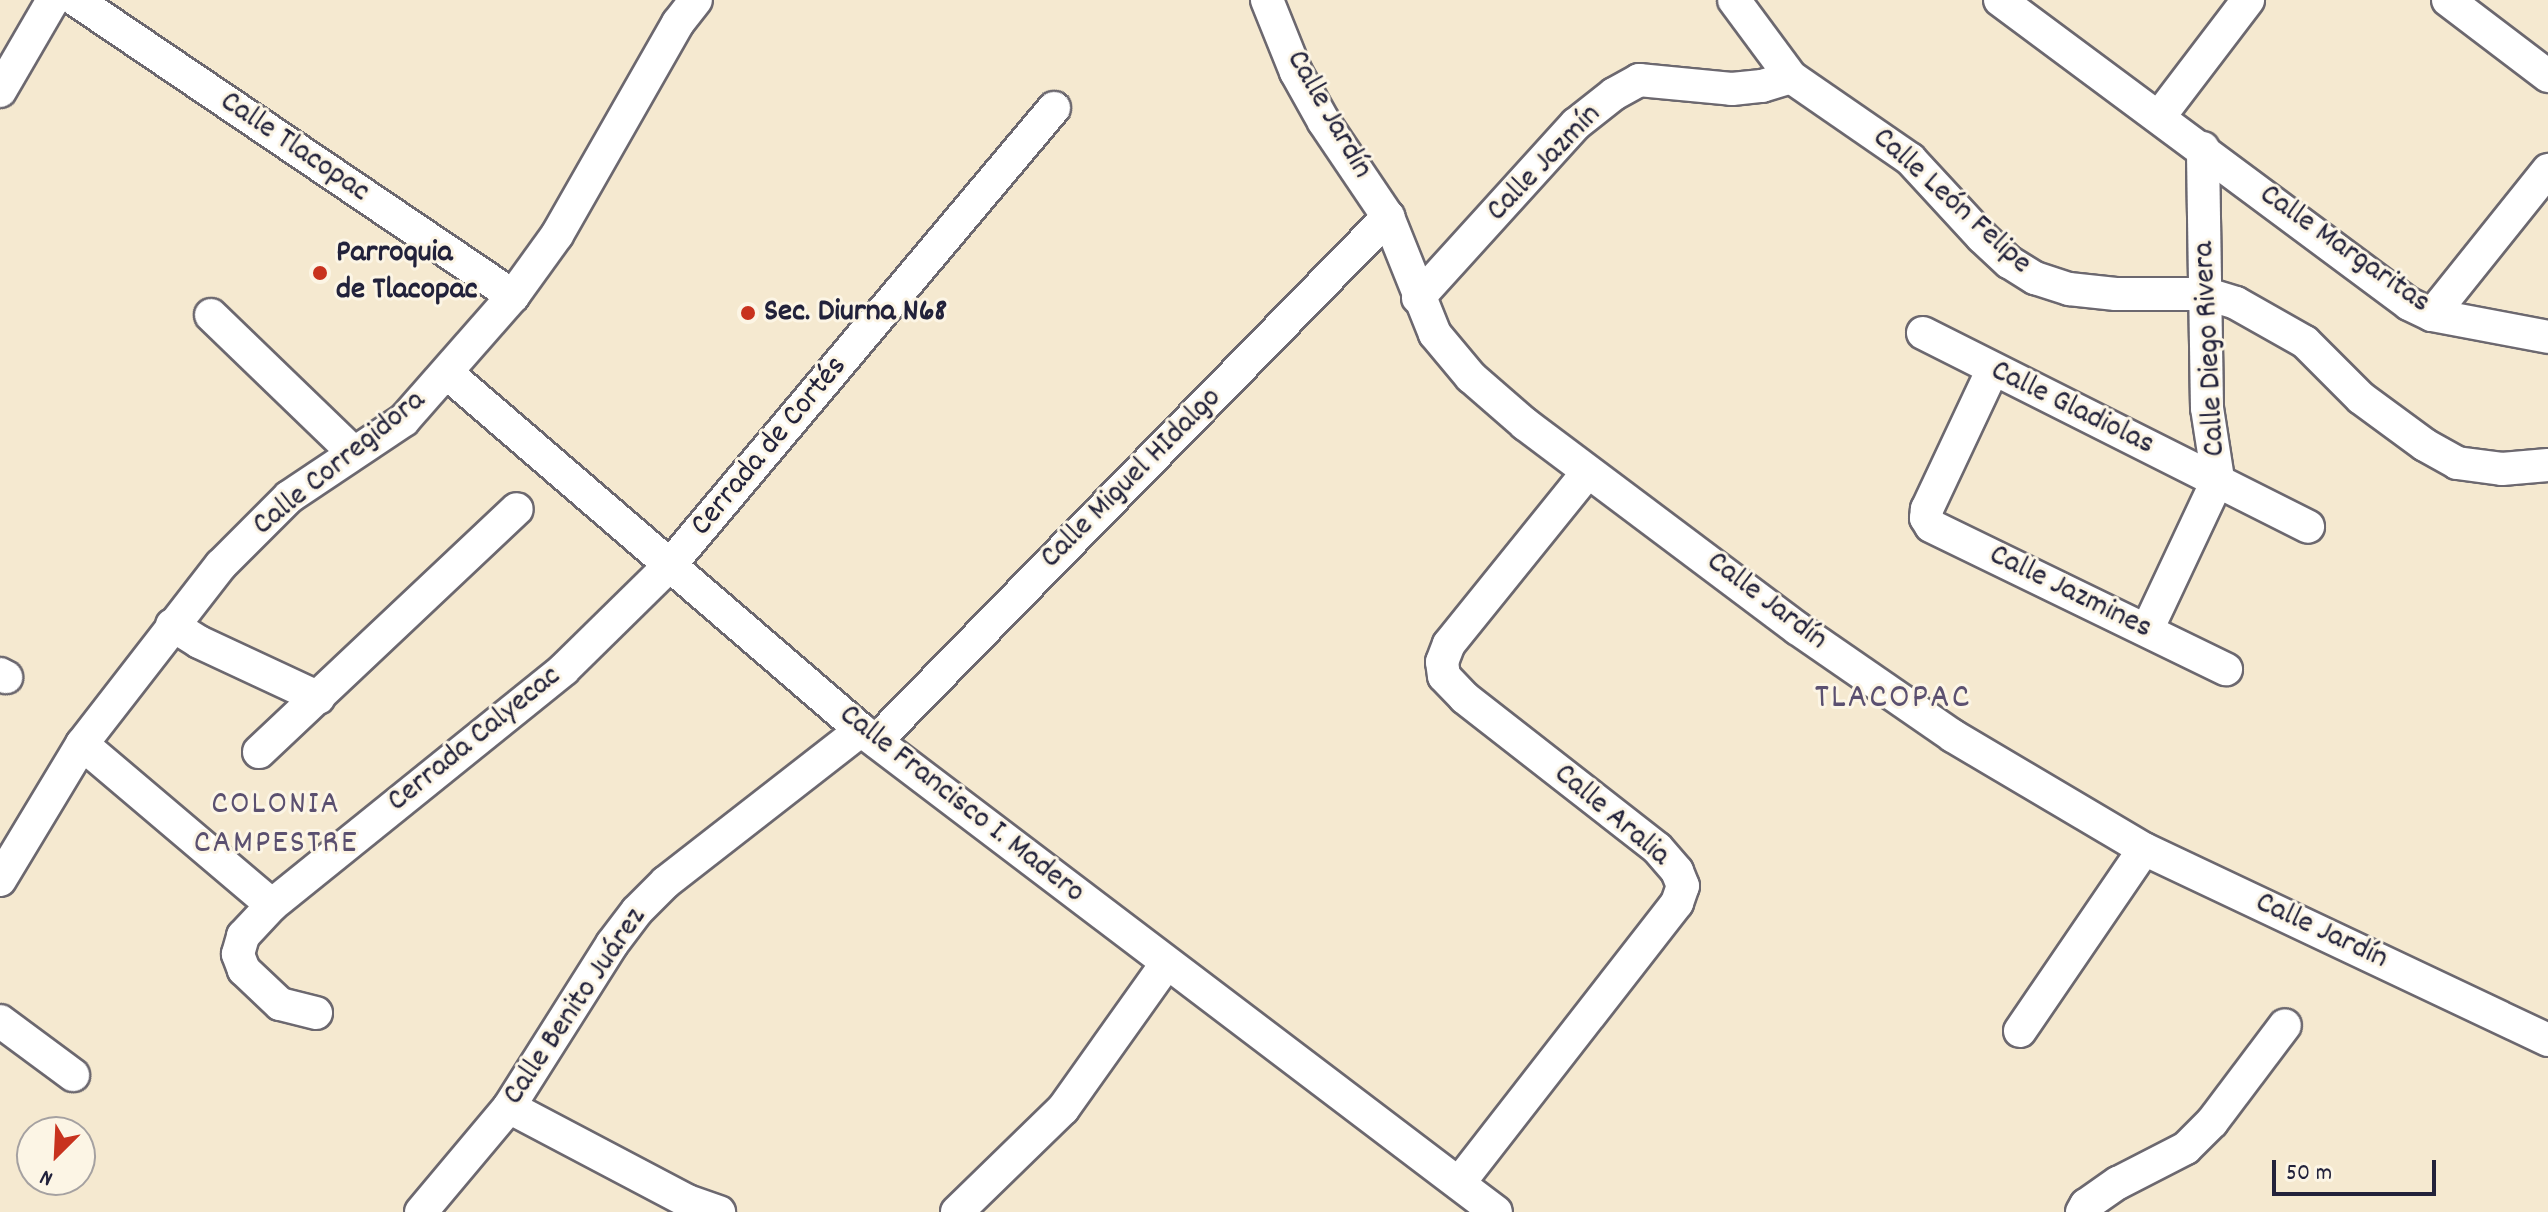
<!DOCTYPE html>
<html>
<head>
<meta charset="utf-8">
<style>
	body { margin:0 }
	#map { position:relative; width:2548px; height:1212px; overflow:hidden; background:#f5e9d0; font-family:Dekko,sans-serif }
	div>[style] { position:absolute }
	.roads { filter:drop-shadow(2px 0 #6c686f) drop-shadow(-2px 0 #6c686f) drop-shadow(0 2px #6c686f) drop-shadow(0 -2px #6c686f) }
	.minor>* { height:32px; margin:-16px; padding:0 16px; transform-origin:16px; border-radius:16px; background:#fff }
	.dots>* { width:22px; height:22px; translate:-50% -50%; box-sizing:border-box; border:4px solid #fcf5e5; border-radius:50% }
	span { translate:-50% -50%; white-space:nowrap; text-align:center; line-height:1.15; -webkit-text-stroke:6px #fcf5e5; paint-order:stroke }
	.street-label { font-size:32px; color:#22223b }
	.poi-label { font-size:32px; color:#22223b; font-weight:700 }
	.left { translate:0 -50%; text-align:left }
	.neighbourhood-label { font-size:34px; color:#5b5070; letter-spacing:2px }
	.quarter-label { font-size:36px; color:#5b5070; letter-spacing:2px }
	.north { position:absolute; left:16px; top:1116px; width:80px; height:80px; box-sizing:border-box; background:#fcf5e5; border:2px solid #a5a1a1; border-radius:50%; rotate:204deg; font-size:22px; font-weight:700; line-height:32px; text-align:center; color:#22223b }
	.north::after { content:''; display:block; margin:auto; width:28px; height:36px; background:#c8321e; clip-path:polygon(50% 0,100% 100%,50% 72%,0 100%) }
	.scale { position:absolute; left:2272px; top:1160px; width:164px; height:36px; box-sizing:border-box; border:4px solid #22223b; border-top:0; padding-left:10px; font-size:24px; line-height:28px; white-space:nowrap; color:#22223b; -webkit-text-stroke:6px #fcf5e5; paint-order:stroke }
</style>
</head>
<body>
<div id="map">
	<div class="roads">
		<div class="minor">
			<div style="left:76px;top:0;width:528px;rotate:34.11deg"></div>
			<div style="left:1267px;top:0;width:78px;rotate:68.1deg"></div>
			<div style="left:1296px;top:72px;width:57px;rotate:60.8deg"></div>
			<div style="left:1324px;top:122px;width:115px;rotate:56deg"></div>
			<div style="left:1388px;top:217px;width:126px;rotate:68.1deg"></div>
			<div style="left:1435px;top:334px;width:56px;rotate:50.1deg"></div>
			<div style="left:1471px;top:377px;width:72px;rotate:41deg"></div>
			<div style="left:1525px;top:424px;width:341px;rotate:36.9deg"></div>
			<div style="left:1798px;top:629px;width:188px;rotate:34.6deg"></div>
			<div style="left:1953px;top:736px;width:222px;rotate:30.6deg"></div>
			<div style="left:2144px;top:849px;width:447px;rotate:25.3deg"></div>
			<div style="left:1734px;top:0;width:96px;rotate:53.5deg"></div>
			<div style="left:1791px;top:77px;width:145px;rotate:34.6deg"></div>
			<div style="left:1910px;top:159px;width:106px;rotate:47.3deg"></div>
			<div style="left:1982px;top:237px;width:37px;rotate:43deg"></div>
			<div style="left:2009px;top:262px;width:31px;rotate:32deg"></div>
			<div style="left:2035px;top:278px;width:36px;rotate:18deg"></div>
			<div style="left:2069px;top:289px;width:47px;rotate:6.1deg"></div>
			<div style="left:2116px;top:294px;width:91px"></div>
			<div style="left:2207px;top:294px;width:30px;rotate:17deg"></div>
			<div style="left:2236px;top:303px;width:79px;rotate:29.5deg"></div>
			<div style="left:2305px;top:342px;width:79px;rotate:45deg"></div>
			<div style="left:2361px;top:398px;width:79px;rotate:36.3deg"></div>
			<div style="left:2425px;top:445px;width:37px;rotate:29deg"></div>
			<div style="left:2457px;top:463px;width:45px;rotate:7.6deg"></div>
			<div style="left:2502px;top:469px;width:46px;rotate:-5deg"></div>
			<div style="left:2000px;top:0;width:510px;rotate:36.62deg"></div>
			<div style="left:2409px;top:304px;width:25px;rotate:26deg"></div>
			<div style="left:2432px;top:315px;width:118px;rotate:10.7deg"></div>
			<div style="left:2448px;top:0;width:126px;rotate:37.2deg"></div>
			<div style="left:0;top:91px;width:105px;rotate:-59.8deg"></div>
			<div style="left:2159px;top:117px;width:147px;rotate:-52.7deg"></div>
			<div style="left:1418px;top:298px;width:235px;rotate:-47.8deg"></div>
			<div style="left:1576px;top:124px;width:48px;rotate:-38.3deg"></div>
			<div style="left:1614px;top:94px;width:29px;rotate:-29deg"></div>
			<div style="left:1639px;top:80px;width:93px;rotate:5.5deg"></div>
			<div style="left:1732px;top:89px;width:30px;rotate:-6deg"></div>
			<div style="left:1762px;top:86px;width:30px;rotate:-17deg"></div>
			<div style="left:211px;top:315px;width:197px;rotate:44deg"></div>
			<div style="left:2432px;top:315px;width:186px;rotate:-51.3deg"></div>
			<div style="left:1923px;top:333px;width:431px;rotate:26.7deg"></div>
			<div style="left:1992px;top:371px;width:153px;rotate:115.2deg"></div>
			<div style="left:1927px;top:509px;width:9px;rotate:96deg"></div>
			<div style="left:1926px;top:518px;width:9px;rotate:58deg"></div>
			<div style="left:1931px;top:526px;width:328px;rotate:25.9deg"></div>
			<div style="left:447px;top:373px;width:547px;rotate:40.77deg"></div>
			<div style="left:861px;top:730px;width:797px;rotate:37.2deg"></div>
			<div style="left:172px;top:625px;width:32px;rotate:32deg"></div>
			<div style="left:199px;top:642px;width:132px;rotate:25deg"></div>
			<div style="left:2147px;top:630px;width:167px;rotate:-64.8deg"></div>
			<div style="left:2218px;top:479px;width:72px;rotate:-98.8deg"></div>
			<div style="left:2207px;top:408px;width:260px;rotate:-90.9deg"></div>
			<div style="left:0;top:674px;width:7px;rotate:27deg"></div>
			<div style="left:876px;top:741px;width:733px;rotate:-45.66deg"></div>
			<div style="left:82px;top:744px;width:249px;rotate:40.3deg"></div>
			<div style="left:259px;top:752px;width:354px;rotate:-43.3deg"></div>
			<div style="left:0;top:880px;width:159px;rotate:-58.9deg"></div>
			<div style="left:82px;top:744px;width:227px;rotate:-52.2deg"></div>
			<div style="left:221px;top:565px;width:96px;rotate:-45deg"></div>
			<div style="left:289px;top:497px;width:138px;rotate:-33.8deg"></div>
			<div style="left:404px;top:420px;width:165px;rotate:-48.7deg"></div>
			<div style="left:513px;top:296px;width:75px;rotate:-54.2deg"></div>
			<div style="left:557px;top:235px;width:244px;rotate:-60.3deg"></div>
			<div style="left:678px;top:23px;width:29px;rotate:-52deg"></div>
			<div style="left:316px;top:1013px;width:37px;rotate:-166deg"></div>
			<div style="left:280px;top:1004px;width:50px;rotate:-136.6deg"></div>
			<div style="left:244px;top:970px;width:17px;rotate:-111deg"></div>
			<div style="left:238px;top:954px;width:19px;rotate:-74deg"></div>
			<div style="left:243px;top:936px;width:42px;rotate:-46.9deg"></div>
			<div style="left:272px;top:905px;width:375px;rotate:-38.9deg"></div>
			<div style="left:564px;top:669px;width:148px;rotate:-44.5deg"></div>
			<div style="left:670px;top:565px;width:597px;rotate:-49.96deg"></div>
			<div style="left:0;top:1021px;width:91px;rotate:36.5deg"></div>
			<div style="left:2020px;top:1031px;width:220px;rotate:-55.7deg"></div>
			<div style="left:509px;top:1107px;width:201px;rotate:27.8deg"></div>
			<div style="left:687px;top:1201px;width:34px;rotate:19deg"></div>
			<div style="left:1459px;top:1183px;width:355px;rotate:-52.1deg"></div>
			<div style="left:1677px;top:903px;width:18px;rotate:-71deg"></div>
			<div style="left:1683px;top:886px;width:16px;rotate:-112deg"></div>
			<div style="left:1677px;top:871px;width:30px;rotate:-131deg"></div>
			<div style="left:1657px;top:848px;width:244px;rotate:-142deg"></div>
			<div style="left:1465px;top:698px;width:30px;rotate:-134deg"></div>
			<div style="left:1444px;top:676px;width:14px;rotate:-98deg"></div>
			<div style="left:1442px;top:662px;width:19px;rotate:-69deg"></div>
			<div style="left:1449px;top:644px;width:221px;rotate:-51.1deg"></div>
			<div style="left:421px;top:1212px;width:137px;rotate:-50deg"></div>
			<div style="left:509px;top:1107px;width:193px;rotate:-57.7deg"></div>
			<div style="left:612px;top:944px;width:41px;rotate:-52.9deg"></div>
			<div style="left:637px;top:911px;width:41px;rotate:-45deg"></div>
			<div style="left:666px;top:882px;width:247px;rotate:-37.9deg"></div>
			<div style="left:957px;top:1212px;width:148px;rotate:-44.2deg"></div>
			<div style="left:1063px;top:1109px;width:178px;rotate:-54.6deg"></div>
			<div style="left:2082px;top:1212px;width:8px;rotate:-60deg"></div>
			<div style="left:2086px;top:1205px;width:39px;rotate:-35deg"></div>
			<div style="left:2118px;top:1183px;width:76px;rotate:-27.2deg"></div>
			<div style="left:2186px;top:1148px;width:37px;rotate:-45deg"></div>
			<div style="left:2212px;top:1122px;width:121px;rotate:-53deg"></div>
		</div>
	</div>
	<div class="dots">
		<div style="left:320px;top:273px;background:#c8321e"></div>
		<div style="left:748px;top:313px;background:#c8321e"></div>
	</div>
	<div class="street-label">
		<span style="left:1328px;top:115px;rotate:60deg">Calle Jardín</span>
		<span style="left:294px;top:148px;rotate:34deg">Calle Tlacopac</span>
		<span style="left:1545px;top:164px;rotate:-46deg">Calle Jazmín</span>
		<span style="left:1951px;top:202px;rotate:42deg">Calle León Felipe</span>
		<span style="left:2344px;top:250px;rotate:35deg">Calle Margaritas</span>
		<span style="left:2211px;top:349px;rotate:-93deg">Calle Diego Rivera</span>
		<span style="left:2072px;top:409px;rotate:26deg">Calle Gladiolas</span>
		<span style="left:770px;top:447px;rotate:-50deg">Cerrada de Cortés</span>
		<span style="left:340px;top:464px;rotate:-39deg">Calle Corregidora</span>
		<span style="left:1132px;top:479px;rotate:-45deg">Calle Miguel HIdalgo</span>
		<span style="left:2070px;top:593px;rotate:26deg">Calle Jazmines</span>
		<span style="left:1766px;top:602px;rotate:37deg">Calle Jardín</span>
		<span style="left:475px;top:740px;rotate:-39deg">Cerrada Calyecac</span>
		<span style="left:961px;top:805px;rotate:38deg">Calle Francisco I. Madero</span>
		<span style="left:1611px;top:816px;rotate:40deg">Calle Aralia</span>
		<span style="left:2321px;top:932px;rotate:25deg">Calle Jardín</span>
		<span style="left:576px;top:1007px;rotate:-56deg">Calle Benito Juárez</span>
	</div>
	<div class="poi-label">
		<span class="left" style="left:336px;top:273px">Parroquia<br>de Tlacopac</span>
		<span class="left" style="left:764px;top:313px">Sec. Diurna N68</span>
	</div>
	<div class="neighbourhood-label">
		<span style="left:276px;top:825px">COLONIA<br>CAMPESTRE</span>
	</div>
	<div class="quarter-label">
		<span style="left:1893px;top:700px">TLACOPAC</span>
	</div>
	<div class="north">N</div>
	<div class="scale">50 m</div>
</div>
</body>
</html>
